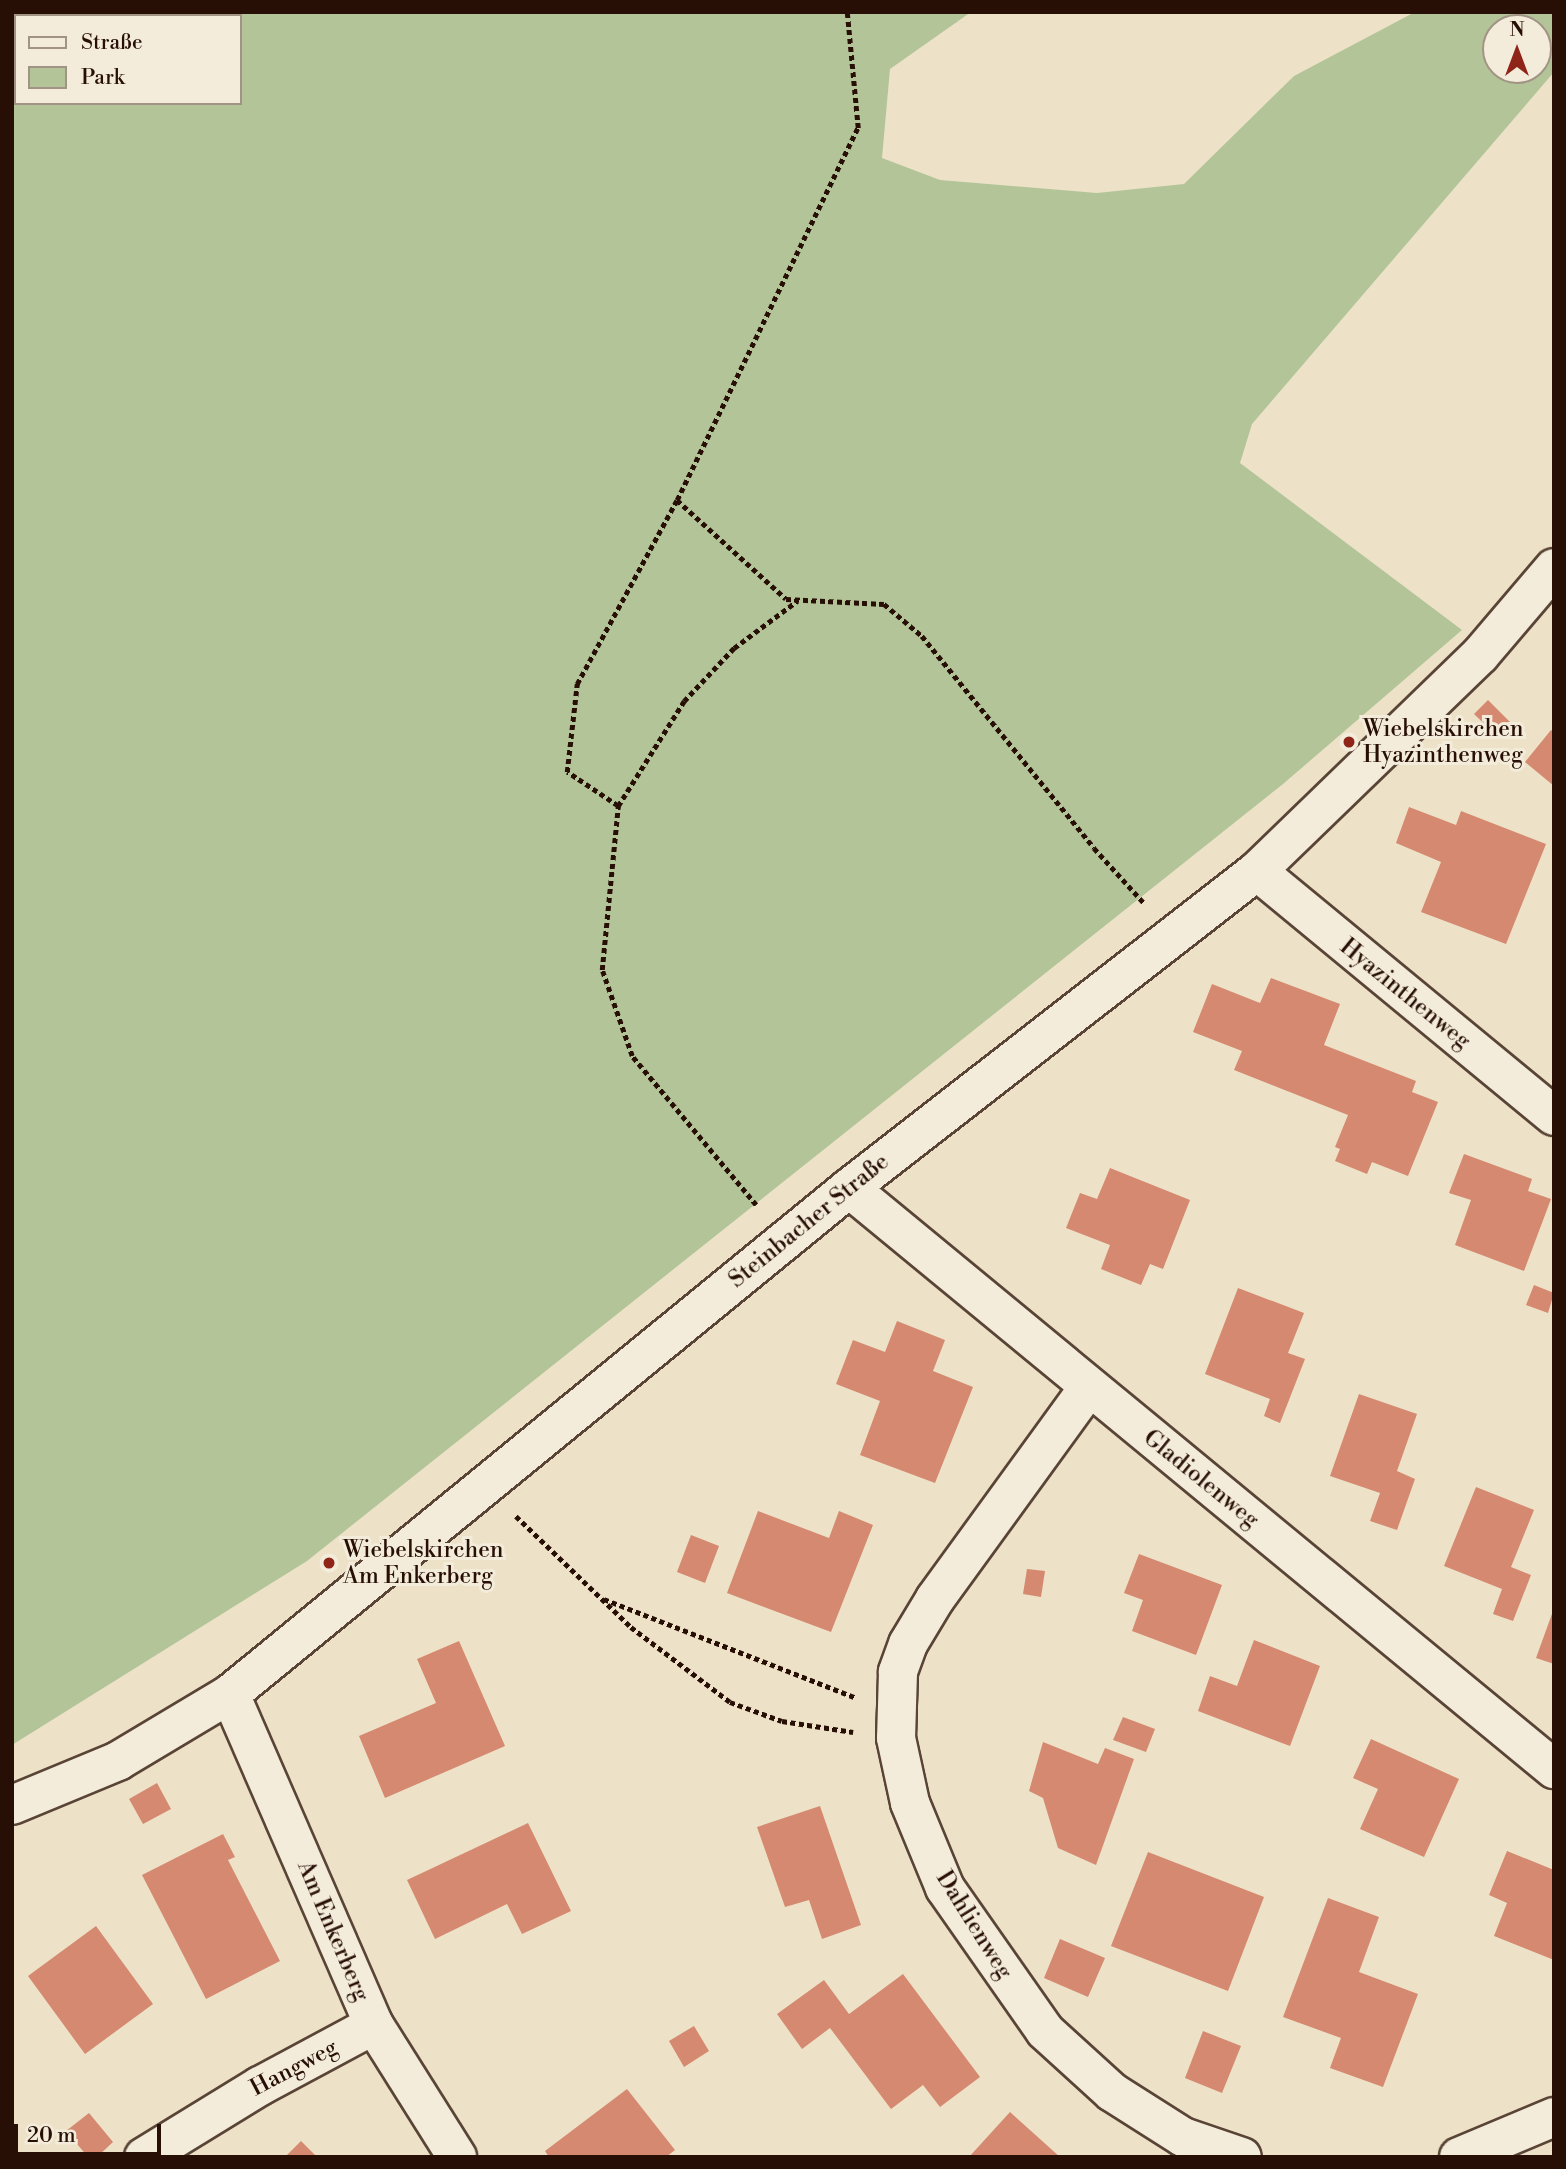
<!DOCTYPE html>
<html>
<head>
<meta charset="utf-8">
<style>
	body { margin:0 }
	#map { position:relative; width:1566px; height:2169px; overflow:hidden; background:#ede2c7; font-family:"Libre Bodoni",serif }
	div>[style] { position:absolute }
	.green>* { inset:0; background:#b3c499 }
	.building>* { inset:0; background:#d48970 }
	.path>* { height:4.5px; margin-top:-2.25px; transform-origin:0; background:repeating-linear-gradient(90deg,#280f05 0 5px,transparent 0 8.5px) }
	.roads { filter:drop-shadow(2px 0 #594436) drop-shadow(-2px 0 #594436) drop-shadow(0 2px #594436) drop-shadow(0 -2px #594436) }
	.minor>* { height:38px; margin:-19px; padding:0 19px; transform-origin:19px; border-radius:19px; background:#f3ecdb }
	.dots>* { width:19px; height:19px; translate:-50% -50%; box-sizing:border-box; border:4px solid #f3ecdb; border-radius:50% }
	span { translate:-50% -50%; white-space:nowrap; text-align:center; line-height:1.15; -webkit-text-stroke:6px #f3ecdb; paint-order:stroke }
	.poi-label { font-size:23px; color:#280f05 }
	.left { translate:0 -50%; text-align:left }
	.street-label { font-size:23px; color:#280f05 }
	.frame { position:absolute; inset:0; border:14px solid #280f05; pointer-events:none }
	.legend { position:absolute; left:14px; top:14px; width:228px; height:91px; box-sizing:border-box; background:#f3ecdb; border:2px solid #a29485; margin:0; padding:9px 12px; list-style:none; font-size:21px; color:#280f05 }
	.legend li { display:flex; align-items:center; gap:14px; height:35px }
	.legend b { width:35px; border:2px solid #a29485 }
	.north { position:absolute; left:1482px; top:14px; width:70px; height:70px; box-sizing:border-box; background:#f3ecdb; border:2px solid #a29485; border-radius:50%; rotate:0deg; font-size:19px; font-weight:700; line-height:28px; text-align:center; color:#280f05 }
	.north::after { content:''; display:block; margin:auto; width:24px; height:32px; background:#8f2418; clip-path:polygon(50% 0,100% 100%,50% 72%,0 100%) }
	.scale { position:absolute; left:14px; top:2124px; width:147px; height:32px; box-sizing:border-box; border:4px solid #280f05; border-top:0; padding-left:9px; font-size:21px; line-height:24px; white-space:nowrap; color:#280f05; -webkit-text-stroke:5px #f3ecdb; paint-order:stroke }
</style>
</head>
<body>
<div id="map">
	<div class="green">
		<div style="clip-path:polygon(evenodd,12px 12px,971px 12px,890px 69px,882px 158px,940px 180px,1097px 193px,1184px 184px,1294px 76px,1415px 12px,1554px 12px,1554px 72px,1252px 424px,1240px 463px,1462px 630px,1283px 784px,307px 1561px,12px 1745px,12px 12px,16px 16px,240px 16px,240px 103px,16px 103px,16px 16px,12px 12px,1496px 28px,1538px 28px,1538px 70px,1496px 70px,1496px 28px)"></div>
	</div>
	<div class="building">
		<div style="clip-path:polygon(1488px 700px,1510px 722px,1497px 736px,1474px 714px)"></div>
		<div style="clip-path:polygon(1551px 730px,1554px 732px,1554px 786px,1525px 762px)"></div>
		<div style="clip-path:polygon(1409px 807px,1456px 825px,1461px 811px,1546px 844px,1506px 944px,1421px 912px,1441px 862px,1396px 843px)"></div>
		<div style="clip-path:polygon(1271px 978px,1340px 1004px,1324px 1045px,1416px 1081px,1412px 1092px,1438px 1102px,1408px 1176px,1372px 1162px,1367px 1174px,1335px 1161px,1340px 1149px,1335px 1147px,1348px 1115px,1234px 1070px,1242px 1051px,1193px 1032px,1212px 984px,1260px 1003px)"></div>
		<div style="clip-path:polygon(1464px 1154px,1532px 1179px,1528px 1191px,1551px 1199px,1524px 1271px,1455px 1245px,1471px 1200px,1449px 1193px)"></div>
		<div style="clip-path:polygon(1110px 1168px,1190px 1200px,1163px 1269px,1150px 1264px,1141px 1285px,1101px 1269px,1110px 1245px,1066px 1228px,1080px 1193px,1097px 1199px)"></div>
		<div style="clip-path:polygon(1534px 1285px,1554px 1293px,1548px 1313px,1526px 1305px)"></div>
		<div style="clip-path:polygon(1238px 1288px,1304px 1313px,1288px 1353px,1305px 1359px,1280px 1423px,1264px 1416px,1270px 1399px,1205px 1374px)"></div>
		<div style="clip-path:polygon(897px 1321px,945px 1340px,933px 1371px,973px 1387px,935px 1483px,860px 1455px,880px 1401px,836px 1384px,853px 1340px,885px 1352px)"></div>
		<div style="clip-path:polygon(1359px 1394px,1417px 1414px,1397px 1471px,1415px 1479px,1397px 1530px,1370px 1521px,1380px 1493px,1330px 1476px)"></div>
		<div style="clip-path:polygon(1476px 1487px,1534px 1510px,1511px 1567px,1531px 1575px,1513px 1621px,1493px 1614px,1502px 1589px,1444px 1566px)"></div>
		<div style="clip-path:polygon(758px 1511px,829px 1538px,839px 1511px,873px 1525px,831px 1632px,727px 1593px)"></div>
		<div style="clip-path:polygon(691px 1535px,719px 1546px,705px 1583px,677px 1572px)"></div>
		<div style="clip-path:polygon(1139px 1554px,1222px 1585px,1196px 1655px,1132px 1631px,1143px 1600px,1124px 1593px)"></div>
		<div style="clip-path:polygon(1027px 1569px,1045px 1571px,1041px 1597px,1023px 1594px)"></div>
		<div style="clip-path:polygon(1553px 1611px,1554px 1611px,1554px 1664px,1536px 1658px)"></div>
		<div style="clip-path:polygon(1254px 1640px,1320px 1666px,1290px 1746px,1198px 1711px,1210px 1676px,1237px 1686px)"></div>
		<div style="clip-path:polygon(459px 1641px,505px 1746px,385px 1798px,359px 1736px,436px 1703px,417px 1659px)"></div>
		<div style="clip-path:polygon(1123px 1717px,1155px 1729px,1146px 1752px,1113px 1740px)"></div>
		<div style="clip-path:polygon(1371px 1739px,1459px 1779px,1424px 1857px,1360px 1829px,1378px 1789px,1353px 1778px)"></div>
		<div style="clip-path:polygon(1043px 1742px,1098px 1764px,1105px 1748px,1134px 1759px,1096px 1865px,1058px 1848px,1043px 1798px,1029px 1791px)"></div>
		<div style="clip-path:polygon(157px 1783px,171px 1809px,143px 1824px,129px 1799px)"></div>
		<div style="clip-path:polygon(820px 1806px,861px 1925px,822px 1939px,809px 1900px,785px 1907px,757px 1827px)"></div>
		<div style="clip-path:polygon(528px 1823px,571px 1911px,522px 1934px,507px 1904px,435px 1939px,407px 1880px)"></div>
		<div style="clip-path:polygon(223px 1834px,235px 1857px,228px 1860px,280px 1961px,206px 1999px,142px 1875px)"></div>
		<div style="clip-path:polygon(1507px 1851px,1554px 1870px,1554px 1960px,1494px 1936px,1507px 1903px,1489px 1895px)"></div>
		<div style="clip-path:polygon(1148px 1852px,1264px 1897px,1228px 1991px,1111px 1946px)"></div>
		<div style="clip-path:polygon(1328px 1898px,1379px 1917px,1359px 1972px,1418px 1994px,1383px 2087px,1330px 2068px,1341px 2038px,1283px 2017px)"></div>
		<div style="clip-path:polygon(96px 1926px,153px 2004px,85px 2054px,28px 1976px)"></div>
		<div style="clip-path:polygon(1060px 1939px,1105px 1958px,1088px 1997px,1044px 1978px)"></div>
		<div style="clip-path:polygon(903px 1974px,980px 2077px,940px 2107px,923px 2085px,891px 2109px,830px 2028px,802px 2049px,777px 2014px,824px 1980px,849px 2014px)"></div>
		<div style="clip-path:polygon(694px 2026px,709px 2051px,684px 2067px,669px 2041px)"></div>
		<div style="clip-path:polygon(1203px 2031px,1241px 2046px,1222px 2093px,1185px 2078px)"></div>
		<div style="clip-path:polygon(627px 2089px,675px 2150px,666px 2157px,549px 2157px,545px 2151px)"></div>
		<div style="clip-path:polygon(1010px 2112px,1060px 2157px,969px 2157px)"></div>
		<div style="clip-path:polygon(89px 2113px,113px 2142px,97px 2157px,88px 2157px,66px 2131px)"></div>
		<div style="clip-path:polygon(301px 2141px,317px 2157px,285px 2157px)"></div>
	</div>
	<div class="path">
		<div style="left:677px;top:500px;width:147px;rotate:42.2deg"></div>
		<div style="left:786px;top:599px;width:98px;rotate:2.9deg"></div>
		<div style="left:884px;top:604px;width:50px;rotate:40.1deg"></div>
		<div style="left:922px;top:636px;width:273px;rotate:50.9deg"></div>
		<div style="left:1094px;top:848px;width:74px;rotate:47.7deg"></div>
		<div style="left:618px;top:806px;width:124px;rotate:-57.8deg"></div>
		<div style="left:684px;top:701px;width:73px;rotate:-46.7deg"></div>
		<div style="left:734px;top:648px;width:79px;rotate:-36.7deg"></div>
		<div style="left:756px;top:1205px;width:194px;rotate:-129.8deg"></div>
		<div style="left:632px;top:1056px;width:91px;rotate:-109.2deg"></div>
		<div style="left:602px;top:970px;width:165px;rotate:-84.4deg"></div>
		<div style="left:618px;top:806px;width:61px;rotate:-146.3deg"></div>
		<div style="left:567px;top:772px;width:89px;rotate:-83.5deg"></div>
		<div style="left:577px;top:684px;width:209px;rotate:-61.5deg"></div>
		<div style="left:677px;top:500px;width:414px;rotate:-64.1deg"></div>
		<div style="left:858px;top:128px;width:117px;rotate:-95.4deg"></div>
		<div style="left:516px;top:1516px;width:160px;rotate:44deg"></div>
		<div style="left:631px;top:1627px;width:124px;rotate:37.1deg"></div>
		<div style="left:730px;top:1702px;width:55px;rotate:20.1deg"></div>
		<div style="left:782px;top:1721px;width:72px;rotate:8.8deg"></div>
		<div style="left:604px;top:1599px;width:269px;rotate:21.4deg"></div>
	</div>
	<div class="roads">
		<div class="minor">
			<div style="left:1257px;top:871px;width:385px;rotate:39.5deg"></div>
			<div style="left:849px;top:1188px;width:914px;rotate:39.49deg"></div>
			<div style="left:1089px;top:1387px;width:262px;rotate:126deg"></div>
			<div style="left:935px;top:1599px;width:52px;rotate:121deg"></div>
			<div style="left:908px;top:1644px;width:30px;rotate:110deg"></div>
			<div style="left:898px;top:1672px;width:66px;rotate:91.7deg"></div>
			<div style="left:896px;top:1738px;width:66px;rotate:77.8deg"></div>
			<div style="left:910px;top:1803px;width:92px;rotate:67.6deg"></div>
			<div style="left:945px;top:1888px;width:174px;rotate:55deg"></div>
			<div style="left:1045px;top:2031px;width:91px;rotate:42.3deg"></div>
			<div style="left:1112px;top:2092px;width:84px;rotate:32.4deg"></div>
			<div style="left:1183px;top:2137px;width:62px;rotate:18.7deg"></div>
			<div style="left:230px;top:1694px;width:361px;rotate:66.5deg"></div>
			<div style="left:374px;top:2025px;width:156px;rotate:57.8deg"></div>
			<div style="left:12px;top:1805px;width:115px;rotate:-22.5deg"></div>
			<div style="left:118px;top:1761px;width:131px;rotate:-30.9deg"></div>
			<div style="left:230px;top:1694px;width:799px;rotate:-39.26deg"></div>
			<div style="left:849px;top:1188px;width:517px;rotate:-37.85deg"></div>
			<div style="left:1257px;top:871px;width:310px;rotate:-44.1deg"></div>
			<div style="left:1480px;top:655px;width:114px;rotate:-49.6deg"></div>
			<div style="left:144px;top:2157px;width:136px;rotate:-31.5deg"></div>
			<div style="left:260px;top:2086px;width:129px;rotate:-28.2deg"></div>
			<div style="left:1459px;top:2157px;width:103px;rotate:-22.8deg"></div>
		</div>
	</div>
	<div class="dots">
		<div style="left:1349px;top:742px;background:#8f2418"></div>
		<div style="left:329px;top:1563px;background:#8f2418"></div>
	</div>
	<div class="poi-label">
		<span class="left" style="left:1363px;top:742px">Wiebelskirchen<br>Hyazinthenweg</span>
		<span class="left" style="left:343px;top:1563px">Wiebelskirchen<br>Am Enkerberg</span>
	</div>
	<div class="street-label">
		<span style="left:1405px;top:994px;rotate:39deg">Hyazinthenweg</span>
		<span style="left:809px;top:1221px;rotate:-39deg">Steinbacher Straße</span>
		<span style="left:1201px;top:1479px;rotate:39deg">Gladiolenweg</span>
		<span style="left:974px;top:1925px;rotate:58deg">Dahlienweg</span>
		<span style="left:333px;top:1931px;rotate:67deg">Am Enkerberg</span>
		<span style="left:294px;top:2068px;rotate:-28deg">Hangweg</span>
	</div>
	<div class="frame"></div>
	<ul class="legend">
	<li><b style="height:9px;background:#f3ecdb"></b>Straße</li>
	<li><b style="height:19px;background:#b3c499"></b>Park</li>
	</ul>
	<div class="north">N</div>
	<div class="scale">20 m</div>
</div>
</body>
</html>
